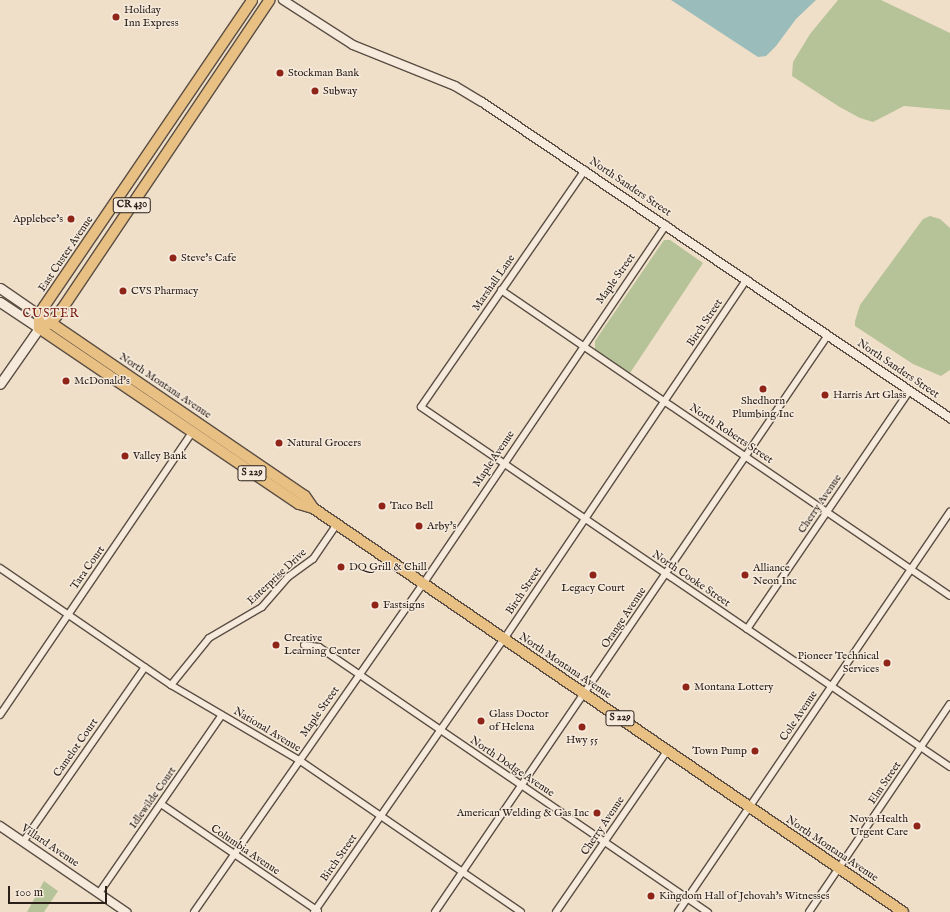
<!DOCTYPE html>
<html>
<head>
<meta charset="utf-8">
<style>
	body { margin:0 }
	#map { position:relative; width:950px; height:912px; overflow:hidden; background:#efdfc8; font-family:"IM FELL English",serif }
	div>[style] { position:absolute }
	.green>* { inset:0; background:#b6c298 }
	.water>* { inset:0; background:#9abcba }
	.roads { filter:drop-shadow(1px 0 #5b4f45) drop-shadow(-1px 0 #5b4f45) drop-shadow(0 1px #5b4f45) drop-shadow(0 -1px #5b4f45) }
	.minor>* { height:6px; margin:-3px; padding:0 3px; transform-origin:3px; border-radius:3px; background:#f5eadb }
	.tertiary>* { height:8px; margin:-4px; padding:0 4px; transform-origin:4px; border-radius:4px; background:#f5eadb }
	.secondary>* { height:9px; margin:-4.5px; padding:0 4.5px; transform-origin:4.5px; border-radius:4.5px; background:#f5eadb }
	.primary>* { height:10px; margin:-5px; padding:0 5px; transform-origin:5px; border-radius:5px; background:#e8c084 }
	.dots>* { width:11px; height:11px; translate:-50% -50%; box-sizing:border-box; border:2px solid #f5eadb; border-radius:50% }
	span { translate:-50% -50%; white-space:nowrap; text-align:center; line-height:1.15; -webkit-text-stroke:3px #f5eadb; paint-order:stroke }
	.shield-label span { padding:1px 3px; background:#f5eadb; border:1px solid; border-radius:3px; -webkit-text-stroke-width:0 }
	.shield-label { font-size:10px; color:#2a1f19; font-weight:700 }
	.poi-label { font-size:11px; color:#2a1f19 }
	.left { translate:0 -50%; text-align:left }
	.right { translate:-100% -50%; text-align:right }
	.street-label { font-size:11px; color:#2a1f19 }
	.neighbourhood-label { font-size:12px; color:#7a1f14; letter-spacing:1px }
	.scale { position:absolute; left:8px; top:886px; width:99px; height:18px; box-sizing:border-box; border:2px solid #2a1f19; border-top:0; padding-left:5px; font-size:12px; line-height:14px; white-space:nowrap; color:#2a1f19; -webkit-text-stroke:3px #f5eadb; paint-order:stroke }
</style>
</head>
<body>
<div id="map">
	<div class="green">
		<div style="clip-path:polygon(838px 0,881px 0,950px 33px,950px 110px,904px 106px,873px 122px,860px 118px,838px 106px,792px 76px,793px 62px,810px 34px)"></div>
		<div style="clip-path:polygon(930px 216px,940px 219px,950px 228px,950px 370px,941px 376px,913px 364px,855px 326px,855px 321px,860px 305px,923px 219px)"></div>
		<div style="clip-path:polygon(664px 240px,670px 240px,703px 263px,630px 373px,595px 350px,595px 341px)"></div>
		<div style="clip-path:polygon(44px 881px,58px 891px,44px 912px,27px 912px)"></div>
	</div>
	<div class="water">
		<div style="clip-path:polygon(671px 0,816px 0,796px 19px,776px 46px,766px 56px,758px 57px)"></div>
	</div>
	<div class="roads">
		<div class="minor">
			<div style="left:585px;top:170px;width:288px;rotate:124.7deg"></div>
			<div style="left:421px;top:407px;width:640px;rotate:34.24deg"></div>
			<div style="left:501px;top:290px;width:543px;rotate:34.27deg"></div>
			<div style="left:0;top:568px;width:207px;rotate:34.4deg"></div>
			<div style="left:171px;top:685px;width:148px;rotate:30.4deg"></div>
			<div style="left:299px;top:760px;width:269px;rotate:34.4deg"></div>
			<div style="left:747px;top:629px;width:289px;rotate:-55.7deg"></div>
			<div style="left:304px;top:645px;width:15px;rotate:8deg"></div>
			<div style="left:319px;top:647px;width:471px;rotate:34.3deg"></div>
			<div style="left:171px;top:685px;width:60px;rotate:-51deg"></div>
			<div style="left:209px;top:638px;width:61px;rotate:-30.3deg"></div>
			<div style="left:262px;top:607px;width:40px;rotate:-49deg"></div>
			<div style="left:288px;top:577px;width:31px;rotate:-36deg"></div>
			<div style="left:313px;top:559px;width:42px;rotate:-55.6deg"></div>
			<div style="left:0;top:715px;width:341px;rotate:-55.8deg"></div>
			<div style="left:161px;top:804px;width:190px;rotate:34.3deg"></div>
			<div style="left:23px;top:842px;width:213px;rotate:-55.1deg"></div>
			<div style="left:99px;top:893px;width:216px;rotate:-55.4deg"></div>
			<div style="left:194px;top:912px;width:400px;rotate:-55.1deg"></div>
			<div style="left:423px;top:584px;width:434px;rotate:-55.9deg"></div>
			<div style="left:314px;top:912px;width:333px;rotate:-55.2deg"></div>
			<div style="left:504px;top:639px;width:434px;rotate:-56deg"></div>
			<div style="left:435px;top:912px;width:698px;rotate:-55.74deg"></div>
			<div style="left:556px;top:912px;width:196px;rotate:-55.4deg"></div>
			<div style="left:678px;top:912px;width:484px;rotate:-55.8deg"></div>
			<div style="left:809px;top:912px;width:251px;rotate:-55.9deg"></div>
		</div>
		<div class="tertiary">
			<div style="left:283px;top:0;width:83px;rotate:32.7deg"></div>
			<div style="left:353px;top:45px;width:110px;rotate:21.9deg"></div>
			<div style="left:455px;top:86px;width:31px;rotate:31deg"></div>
			<div style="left:482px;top:102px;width:565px;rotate:34.03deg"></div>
			<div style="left:0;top:826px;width:153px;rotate:34.3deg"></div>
		</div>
		<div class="secondary">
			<div style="left:0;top:288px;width:62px;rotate:34.5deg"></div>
			<div style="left:0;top:302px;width:47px;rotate:33.7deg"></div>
			<div style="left:39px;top:328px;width:68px;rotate:124.9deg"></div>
		</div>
		<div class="primary">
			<div style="left:51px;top:323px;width:307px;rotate:34.3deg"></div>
			<div style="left:305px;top:496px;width:14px;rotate:56deg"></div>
			<div style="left:39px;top:328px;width:314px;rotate:34.1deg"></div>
			<div style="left:299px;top:504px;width:15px;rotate:16deg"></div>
			<div style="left:313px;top:508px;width:715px;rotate:34.4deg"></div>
			<div style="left:39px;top:328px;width:13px;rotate:-23deg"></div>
			<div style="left:51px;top:323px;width:18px;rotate:-52deg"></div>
			<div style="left:62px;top:309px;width:372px;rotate:-56.1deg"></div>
			<div style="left:39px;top:328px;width:14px;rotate:-90deg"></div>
			<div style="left:39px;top:314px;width:379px;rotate:-55.8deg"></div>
		</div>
	</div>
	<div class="dots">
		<div style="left:116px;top:17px;background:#8f2418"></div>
		<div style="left:280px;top:73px;background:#8f2418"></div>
		<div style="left:315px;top:91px;background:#8f2418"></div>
		<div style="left:71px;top:219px;background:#8f2418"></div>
		<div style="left:173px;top:258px;background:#8f2418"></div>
		<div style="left:123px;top:291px;background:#8f2418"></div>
		<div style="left:66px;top:381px;background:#8f2418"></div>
		<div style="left:763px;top:389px;background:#8f2418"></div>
		<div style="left:825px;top:395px;background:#8f2418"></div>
		<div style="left:279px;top:443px;background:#8f2418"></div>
		<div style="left:125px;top:456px;background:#8f2418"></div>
		<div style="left:382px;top:506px;background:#8f2418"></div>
		<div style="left:419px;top:526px;background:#8f2418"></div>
		<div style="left:341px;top:567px;background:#8f2418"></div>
		<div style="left:593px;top:575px;background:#8f2418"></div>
		<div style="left:745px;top:575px;background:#8f2418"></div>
		<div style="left:375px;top:605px;background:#8f2418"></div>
		<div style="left:276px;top:645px;background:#8f2418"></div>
		<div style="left:887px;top:663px;background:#8f2418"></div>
		<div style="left:686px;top:687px;background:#8f2418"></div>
		<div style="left:481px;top:721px;background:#8f2418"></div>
		<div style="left:582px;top:727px;background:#8f2418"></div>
		<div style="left:755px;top:751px;background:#8f2418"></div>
		<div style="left:597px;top:813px;background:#8f2418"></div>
		<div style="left:917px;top:826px;background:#8f2418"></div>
		<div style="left:651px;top:896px;background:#8f2418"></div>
	</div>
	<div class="shield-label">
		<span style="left:132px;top:205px">CR 430</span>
		<span style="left:252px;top:473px">S 229</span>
		<span style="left:620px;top:718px">S 229</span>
	</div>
	<div class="poi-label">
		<span class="left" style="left:124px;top:17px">Holiday<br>Inn Express</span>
		<span class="left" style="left:288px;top:73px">Stockman Bank</span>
		<span class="left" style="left:323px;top:91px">Subway</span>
		<span class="right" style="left:63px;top:219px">Applebee's</span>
		<span class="left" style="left:181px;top:258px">Steve's Cafe</span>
		<span class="left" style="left:131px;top:291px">CVS Pharmacy</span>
		<span class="left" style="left:74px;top:381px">McDonald's</span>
		<span class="left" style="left:833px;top:395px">Harris Art Glass</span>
		<span style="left:763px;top:408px">Shedhorn<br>Plumbing Inc</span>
		<span class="left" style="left:287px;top:443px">Natural Grocers</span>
		<span class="left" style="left:133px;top:456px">Valley Bank</span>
		<span class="left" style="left:390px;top:506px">Taco Bell</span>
		<span class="left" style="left:427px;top:526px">Arby's</span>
		<span class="left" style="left:349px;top:567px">DQ Grill &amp; Chill</span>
		<span class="left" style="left:753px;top:575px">Alliance<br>Neon Inc</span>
		<span style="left:593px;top:588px">Legacy Court</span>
		<span class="left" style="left:383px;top:605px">Fastsigns</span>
		<span class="left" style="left:284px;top:645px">Creative<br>Learning Center</span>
		<span class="right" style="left:879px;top:663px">Pioneer Technical<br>Services</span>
		<span class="left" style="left:694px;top:687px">Montana Lottery</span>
		<span class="left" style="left:489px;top:721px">Glass Doctor<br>of Helena</span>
		<span style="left:582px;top:740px">Hwy 55</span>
		<span class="right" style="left:747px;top:751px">Town Pump</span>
		<span class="right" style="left:589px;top:813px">American Welding &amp; Gas Inc</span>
		<span class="right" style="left:908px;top:826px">Nova Health<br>Urgent Care</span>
		<span class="left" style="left:659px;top:896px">Kingdom Hall of Jehovah's Witnesses</span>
	</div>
	<div class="street-label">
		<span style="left:630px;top:187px;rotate:34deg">North Sanders Street</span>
		<span style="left:66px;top:254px;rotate:-56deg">East Custer Avenue</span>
		<span style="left:616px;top:279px;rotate:-55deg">Maple Street</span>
		<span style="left:494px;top:283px;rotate:-55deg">Marshall Lane</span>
		<span style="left:705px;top:323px;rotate:-56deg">Birch Street</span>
		<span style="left:898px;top:369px;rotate:34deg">North Sanders Street</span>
		<span style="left:165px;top:386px;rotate:34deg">North Montana Avenue</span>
		<span style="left:731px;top:434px;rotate:34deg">North Roberts Street</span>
		<span style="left:494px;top:459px;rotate:-56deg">Maple Avenue</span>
		<span style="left:820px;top:504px;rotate:-56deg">Cherry Avenue</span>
		<span style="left:88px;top:568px;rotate:-55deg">Tara Court</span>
		<span style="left:277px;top:577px;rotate:-43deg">Enterprise Drive</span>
		<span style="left:691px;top:579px;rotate:34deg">North Cooke Street</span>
		<span style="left:524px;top:591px;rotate:-56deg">Birch Street</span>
		<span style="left:624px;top:618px;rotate:-56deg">Orange Avenue</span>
		<span style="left:565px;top:666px;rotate:34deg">North Montana Avenue</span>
		<span style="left:320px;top:712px;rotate:-55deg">Maple Street</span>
		<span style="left:799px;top:716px;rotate:-56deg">Cole Avenue</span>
		<span style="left:267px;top:730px;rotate:31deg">National Avenue</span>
		<span style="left:76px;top:748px;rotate:-55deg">Camelot Court</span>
		<span style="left:512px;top:767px;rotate:34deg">North Dodge Avenue</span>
		<span style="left:885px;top:783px;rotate:-56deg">Elm Street</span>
		<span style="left:153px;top:798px;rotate:-55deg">Idlewilde Court</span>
		<span style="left:603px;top:826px;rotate:-56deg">Cherry Avenue</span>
		<span style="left:50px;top:846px;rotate:34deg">Villard Avenue</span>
		<span style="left:832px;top:849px;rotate:34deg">North Montana Avenue</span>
		<span style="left:245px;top:850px;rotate:34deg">Columbia Avenue</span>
		<span style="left:339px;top:858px;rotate:-55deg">Birch Street</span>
	</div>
	<div class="neighbourhood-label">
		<span style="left:51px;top:314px">CUSTER</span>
	</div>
	<div class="scale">100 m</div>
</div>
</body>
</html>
